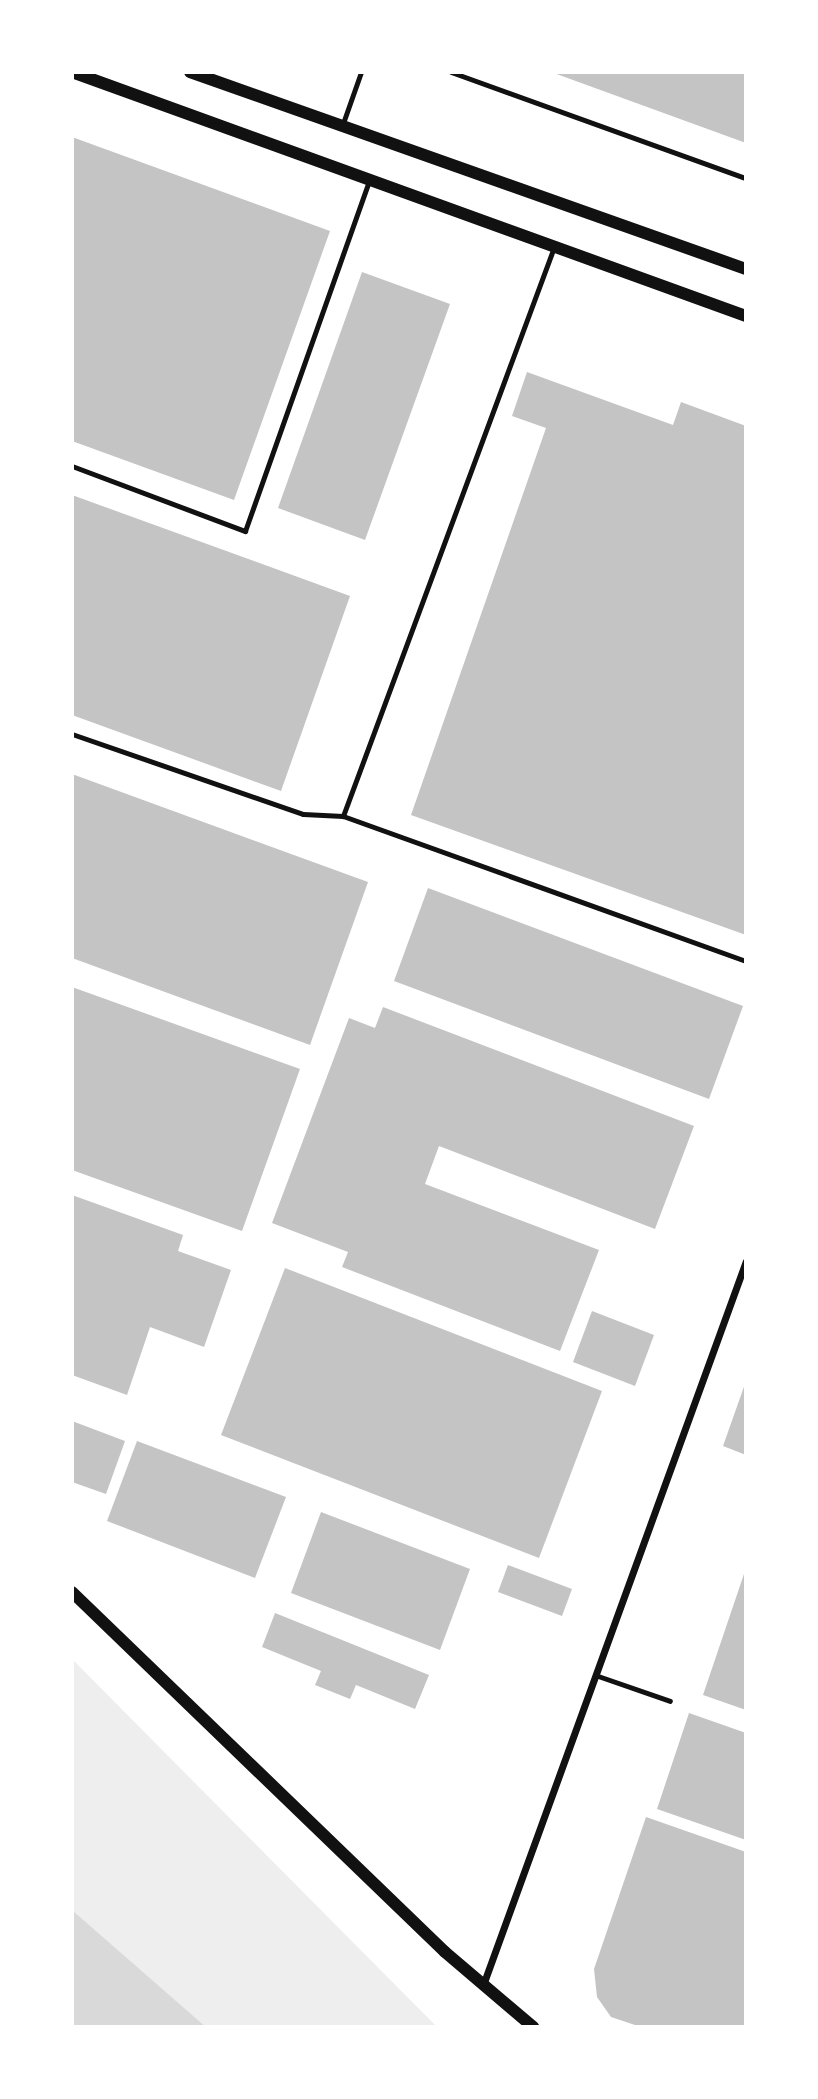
<!DOCTYPE html>
<html>
<head>
<meta charset="utf-8">
<style>
	body { margin:0 }
	#map { position:relative; width:818px; height:2099px; overflow:hidden; background:#fff; font-family:Raleway,sans-serif }
	div>[style] { position:absolute }
	.green>* { inset:0; background:#eee }
	.water>* { inset:0; background:#d9d9d9 }
	.building>* { inset:0; background:#c4c4c4 }
	.service>* { height:5px; margin:-2.5px; padding:0 2.5px; transform-origin:2.5px; border-radius:2.5px; background:#111 }
	.minor>* { height:7px; margin:-3.5px; padding:0 3.5px; transform-origin:3.5px; border-radius:3.5px; background:#111 }
	.tertiary>* { height:12px; margin:-6px; padding:0 6px; transform-origin:6px; border-radius:6px; background:#111 }
	span { translate:-50% -50%; white-space:nowrap; text-align:center; line-height:1.15; -webkit-text-stroke:7px #fff; paint-order:stroke }
	.frame { position:absolute; inset:0; border:74px solid #fff; pointer-events:none }
</style>
</head>
<body>
<div id="map">
	<div class="green">
		<div style="clip-path:polygon(72px 1659px,434px 2024px,438px 2027px,206px 2027px,72px 1910px)"></div>
	</div>
	<div class="water">
		<div style="clip-path:polygon(72px 1910px,206px 2027px,72px 2027px)"></div>
	</div>
	<div class="building">
		<div style="clip-path:polygon(551px 72px,746px 72px,746px 143px)"></div>
		<div style="clip-path:polygon(72px 137px,330px 231px,234px 500px,72px 441px)"></div>
		<div style="clip-path:polygon(362px 272px,450px 304px,365px 540px,278px 508px)"></div>
		<div style="clip-path:polygon(527px 372px,673px 425px,681px 402px,746px 426px,746px 935px,411px 815px,546px 428px,512px 416px)"></div>
		<div style="clip-path:polygon(72px 495px,350px 596px,281px 791px,72px 715px)"></div>
		<div style="clip-path:polygon(72px 774px,368px 882px,310px 1045px,72px 958px)"></div>
		<div style="clip-path:polygon(428px 888px,743px 1006px,709px 1099px,394px 981px)"></div>
		<div style="clip-path:polygon(72px 987px,300px 1069px,242px 1231px,72px 1170px)"></div>
		<div style="clip-path:polygon(383px 1007px,694px 1126px,655px 1229px,439px 1146px,425px 1184px,599px 1250px,560px 1351px,342px 1267px,348px 1252px,272px 1223px,349px 1018px,375px 1028px)"></div>
		<div style="clip-path:polygon(72px 1195px,183px 1235px,178px 1251px,231px 1270px,204px 1347px,150px 1327px,127px 1395px,72px 1375px)"></div>
		<div style="clip-path:polygon(285px 1268px,602px 1391px,539px 1558px,221px 1435px)"></div>
		<div style="clip-path:polygon(592px 1311px,654px 1335px,635px 1386px,573px 1362px)"></div>
		<div style="clip-path:polygon(746px 1381px,746px 1455px,723px 1446px)"></div>
		<div style="clip-path:polygon(72px 1421px,125px 1441px,106px 1494px,72px 1482px)"></div>
		<div style="clip-path:polygon(137px 1441px,286px 1497px,255px 1578px,107px 1521px)"></div>
		<div style="clip-path:polygon(321px 1512px,470px 1569px,440px 1650px,291px 1593px)"></div>
		<div style="clip-path:polygon(508px 1565px,572px 1589px,562px 1616px,498px 1592px)"></div>
		<div style="clip-path:polygon(746px 1568px,746px 1710px,703px 1695px)"></div>
		<div style="clip-path:polygon(275px 1613px,429px 1675px,415px 1709px,356px 1685px,350px 1699px,315px 1685px,321px 1671px,262px 1647px)"></div>
		<div style="clip-path:polygon(689px 1713px,746px 1733px,746px 1840px,657px 1809px)"></div>
		<div style="clip-path:polygon(646px 1817px,746px 1852px,746px 2027px,641px 2027px,611px 2017px,597px 1997px,594px 1969px)"></div>
	</div>
	<div class="service">
		<div style="left:451px;top:72px;width:313px;rotate:19.8deg"></div>
		<div style="left:342px;top:126px;width:57px;rotate:-70.6deg"></div>
		<div style="left:554px;top:247px;width:607px;rotate:110.35deg"></div>
		<div style="left:343px;top:816px;width:428px;rotate:19.8deg"></div>
		<div style="left:72px;top:466px;width:185px;rotate:20.6deg"></div>
		<div style="left:245px;top:531px;width:372px;rotate:-70.5deg"></div>
		<div style="left:72px;top:734px;width:244px;rotate:19.1deg"></div>
		<div style="left:303px;top:814px;width:40px;rotate:2.9deg"></div>
		<div style="left:598px;top:1676px;width:76px;rotate:19.1deg"></div>
	</div>
	<div class="minor">
		<div style="left:483px;top:1985px;width:770px;rotate:-70.04deg"></div>
	</div>
	<div class="tertiary">
		<div style="left:72px;top:72px;width:717px;rotate:19.9deg"></div>
		<div style="left:190px;top:72px;width:590px;rotate:19.51deg"></div>
		<div style="left:72px;top:1592px;width:518px;rotate:43.98deg"></div>
		<div style="left:445px;top:1952px;width:116px;rotate:40.4deg"></div>
	</div>
	<div class="frame"></div>
</div>
</body>
</html>
